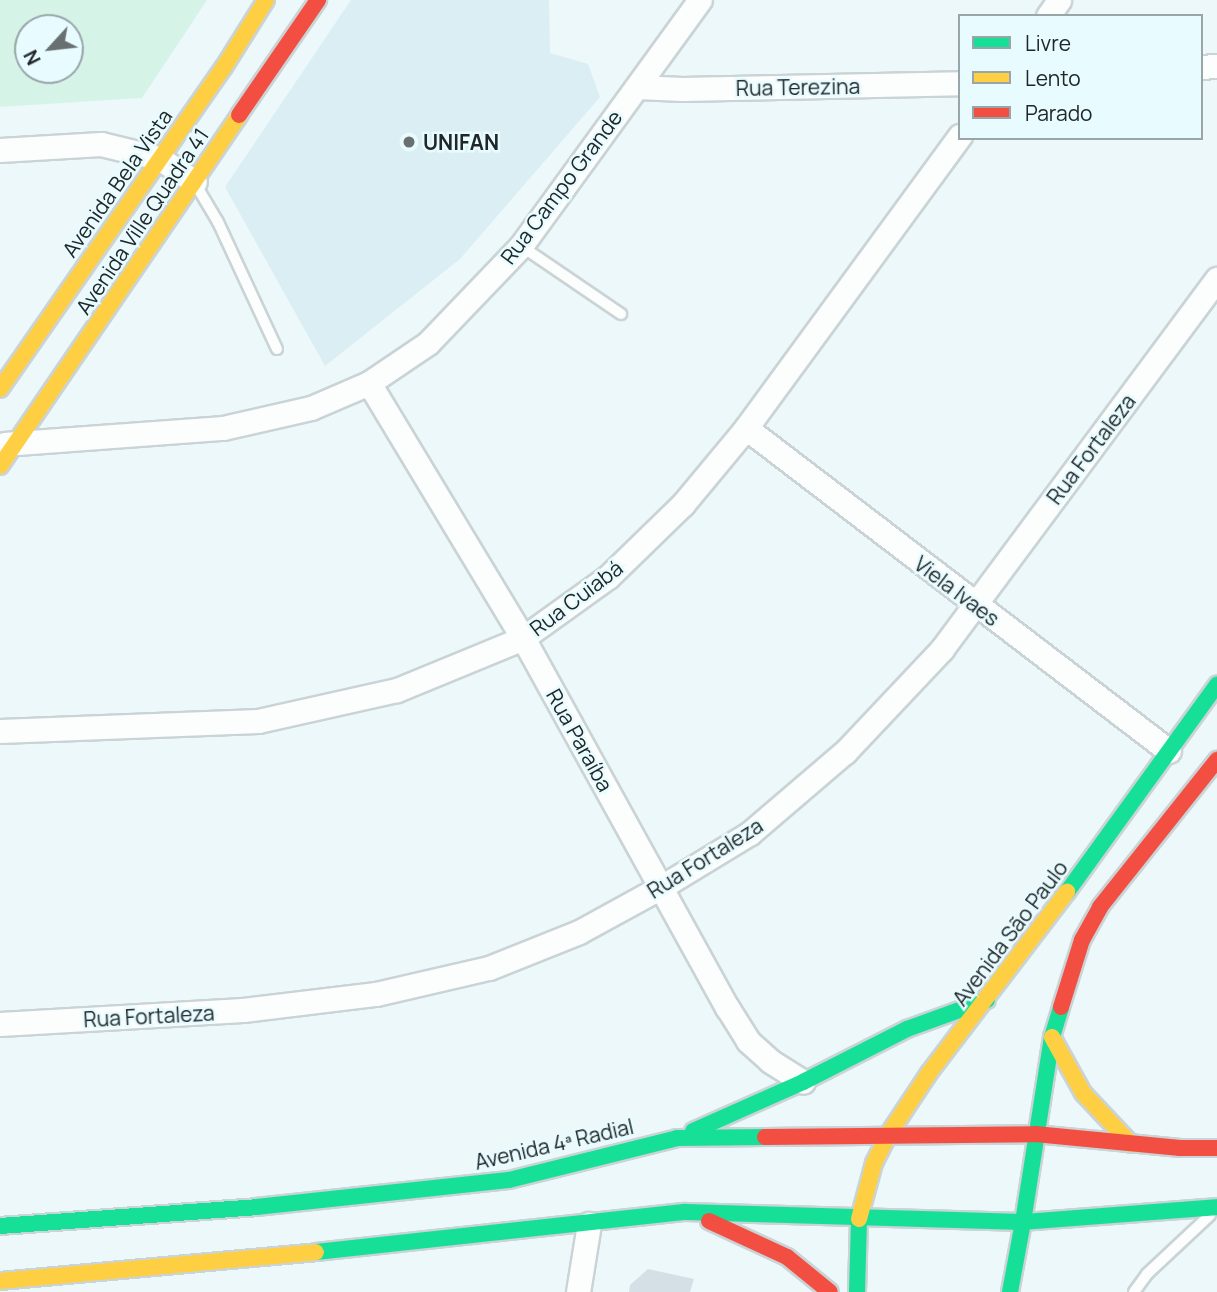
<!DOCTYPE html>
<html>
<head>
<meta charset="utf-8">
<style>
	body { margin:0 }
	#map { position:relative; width:1217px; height:1292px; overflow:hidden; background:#edf8fa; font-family:Manrope,sans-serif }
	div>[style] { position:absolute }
	.built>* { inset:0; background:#daeef3 }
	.green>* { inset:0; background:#d5f4e7 }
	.building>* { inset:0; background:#d4e0e5 }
	.roads { filter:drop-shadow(2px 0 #cad3d5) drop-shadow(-2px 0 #cad3d5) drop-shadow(0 2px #cad3d5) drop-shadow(0 -2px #cad3d5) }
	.lane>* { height:10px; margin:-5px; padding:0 5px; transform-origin:5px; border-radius:5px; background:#fcfefe }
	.street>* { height:23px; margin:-11.5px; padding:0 11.5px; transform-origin:11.5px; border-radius:11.5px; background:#fcfefe }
	.fast>* { height:16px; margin:-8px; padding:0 8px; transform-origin:8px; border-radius:8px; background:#16e098 }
	.slow>* { height:16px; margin:-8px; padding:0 8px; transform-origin:8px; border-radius:8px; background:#ffcf43 }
	.jam>* { height:16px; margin:-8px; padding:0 8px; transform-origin:8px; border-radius:8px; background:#f24e42 }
	.dots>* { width:19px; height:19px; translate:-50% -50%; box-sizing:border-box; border:4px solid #e8fbff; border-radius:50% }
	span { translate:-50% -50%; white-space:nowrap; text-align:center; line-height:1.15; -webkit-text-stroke:5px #e8fbff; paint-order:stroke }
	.street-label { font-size:21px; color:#202728 }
	.poi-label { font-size:21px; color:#202728; font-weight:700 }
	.left { translate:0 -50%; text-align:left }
	.legend { position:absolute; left:958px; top:14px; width:245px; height:126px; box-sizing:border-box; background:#e8fbff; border:2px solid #98a6a9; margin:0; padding:9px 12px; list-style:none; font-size:21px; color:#202728 }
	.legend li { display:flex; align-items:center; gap:14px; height:35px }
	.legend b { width:35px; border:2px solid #98a6a9 }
	.north { position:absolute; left:14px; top:14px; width:70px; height:70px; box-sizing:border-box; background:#e8fbff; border:2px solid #98a6a9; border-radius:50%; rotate:243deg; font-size:19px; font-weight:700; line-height:28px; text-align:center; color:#202728 }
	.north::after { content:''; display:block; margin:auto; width:24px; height:32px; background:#687072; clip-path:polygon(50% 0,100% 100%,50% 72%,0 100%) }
</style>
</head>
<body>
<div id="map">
	<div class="built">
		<div style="clip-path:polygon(351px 0,549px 0,550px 53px,588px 64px,600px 97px,460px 259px,325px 366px,225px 187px)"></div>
	</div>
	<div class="green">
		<div style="clip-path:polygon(evenodd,0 0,207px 0,142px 98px,0 107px,0 0,28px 28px,70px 28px,70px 70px,28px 70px,28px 28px)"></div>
	</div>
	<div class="building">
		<div style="clip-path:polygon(648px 1269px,694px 1279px,690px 1292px,629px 1292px,630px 1285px)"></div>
	</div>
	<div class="roads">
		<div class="lane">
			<div style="left:196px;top:185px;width:43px;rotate:59.3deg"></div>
			<div style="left:218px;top:222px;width:140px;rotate:65.1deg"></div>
			<div style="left:521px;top:246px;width:121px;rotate:34.2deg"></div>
			<div style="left:1134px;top:1292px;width:22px;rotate:-54deg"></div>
			<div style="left:1147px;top:1274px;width:86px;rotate:-43.1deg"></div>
		</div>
		<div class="street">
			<div style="left:1048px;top:16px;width:19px;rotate:-55deg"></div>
			<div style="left:1201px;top:67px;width:16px;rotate:-4deg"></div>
			<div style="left:637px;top:87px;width:45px;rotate:2.5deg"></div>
			<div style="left:682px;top:89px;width:278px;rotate:-1.2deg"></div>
			<div style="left:0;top:150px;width:101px;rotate:-3.4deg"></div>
			<div style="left:101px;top:144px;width:60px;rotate:13.6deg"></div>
			<div style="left:159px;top:158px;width:43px;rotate:33.7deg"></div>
			<div style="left:369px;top:383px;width:298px;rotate:58.9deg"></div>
			<div style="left:523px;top:638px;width:422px;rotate:61.1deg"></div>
			<div style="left:727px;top:1007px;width:40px;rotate:58deg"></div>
			<div style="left:748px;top:1041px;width:30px;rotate:42deg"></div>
			<div style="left:770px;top:1061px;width:39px;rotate:32deg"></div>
			<div style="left:746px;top:428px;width:532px;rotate:37.37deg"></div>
			<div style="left:4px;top:444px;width:220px;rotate:-4.2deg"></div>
			<div style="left:223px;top:428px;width:90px;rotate:-12.8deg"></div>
			<div style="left:311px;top:408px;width:63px;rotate:-23.3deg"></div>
			<div style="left:369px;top:383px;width:71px;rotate:-34.1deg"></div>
			<div style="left:428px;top:343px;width:134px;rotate:-46.2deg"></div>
			<div style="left:521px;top:246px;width:304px;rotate:-54deg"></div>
			<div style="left:0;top:731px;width:258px;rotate:-2.2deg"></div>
			<div style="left:258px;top:721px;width:142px;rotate:-12.6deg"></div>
			<div style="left:397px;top:690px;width:136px;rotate:-22.4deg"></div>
			<div style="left:523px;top:638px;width:105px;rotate:-35.7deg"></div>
			<div style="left:608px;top:577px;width:105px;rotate:-44.2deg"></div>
			<div style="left:683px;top:504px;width:99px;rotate:-50.3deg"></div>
			<div style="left:746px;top:428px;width:362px;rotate:-53.8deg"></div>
			<div style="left:0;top:1024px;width:243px;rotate:-3.3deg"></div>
			<div style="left:243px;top:1010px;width:134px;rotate:-6.9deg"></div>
			<div style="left:376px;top:994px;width:116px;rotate:-13deg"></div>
			<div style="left:489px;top:968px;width:97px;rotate:-21.8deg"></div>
			<div style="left:579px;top:932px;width:96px;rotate:-28.7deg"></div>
			<div style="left:663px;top:886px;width:102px;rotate:-31.3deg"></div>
			<div style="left:750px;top:833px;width:125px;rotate:-40.5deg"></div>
			<div style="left:845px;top:752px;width:141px;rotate:-46.7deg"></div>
			<div style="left:942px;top:649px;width:461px;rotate:-53.4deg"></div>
			<div style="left:578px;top:1292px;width:69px;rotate:-80.8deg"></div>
		</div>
		<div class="fast">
			<div style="left:1067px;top:892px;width:256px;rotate:-54.1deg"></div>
			<div style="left:693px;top:1131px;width:120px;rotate:-24deg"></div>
			<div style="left:803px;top:1082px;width:117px;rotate:-27deg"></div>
			<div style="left:907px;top:1029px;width:85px;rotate:-19.9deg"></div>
			<div style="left:0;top:1226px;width:257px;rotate:-4.2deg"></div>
			<div style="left:256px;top:1207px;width:254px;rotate:-6.1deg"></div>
			<div style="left:509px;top:1180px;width:173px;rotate:-14deg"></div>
			<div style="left:677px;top:1138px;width:88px;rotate:-0.7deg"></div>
			<div style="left:316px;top:1252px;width:372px;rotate:-6.2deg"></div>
			<div style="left:686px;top:1212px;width:337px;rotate:1.7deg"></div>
			<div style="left:1023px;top:1222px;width:187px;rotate:-81.1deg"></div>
			<div style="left:1052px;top:1037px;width:31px;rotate:-73deg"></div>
			<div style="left:857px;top:1292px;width:73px;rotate:-88.4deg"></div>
			<div style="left:1010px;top:1292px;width:71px;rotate:-79.5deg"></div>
			<div style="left:1023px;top:1222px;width:195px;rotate:-4.4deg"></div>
		</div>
		<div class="slow">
			<div style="left:0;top:389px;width:392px;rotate:-55.2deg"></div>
			<div style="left:224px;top:67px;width:79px;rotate:-57.9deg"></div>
			<div style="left:0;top:466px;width:425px;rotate:-55.7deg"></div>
			<div style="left:1052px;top:1037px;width:64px;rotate:61deg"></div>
			<div style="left:1083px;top:1093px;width:70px;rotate:46.7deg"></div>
			<div style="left:859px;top:1219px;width:58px;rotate:-75deg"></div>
			<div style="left:874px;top:1163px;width:31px;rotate:-63deg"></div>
			<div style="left:888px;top:1135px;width:74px;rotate:-56.5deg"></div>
			<div style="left:929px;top:1073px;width:228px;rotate:-52.7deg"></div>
			<div style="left:0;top:1281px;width:317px;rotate:-5.2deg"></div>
		</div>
		<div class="jam">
			<div style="left:239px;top:115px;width:140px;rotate:-55.5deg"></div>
			<div style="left:1061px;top:1007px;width:70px;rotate:-72.6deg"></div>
			<div style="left:1082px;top:940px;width:38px;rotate:-61deg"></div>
			<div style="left:1100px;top:907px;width:188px;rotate:-51.5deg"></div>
			<div style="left:1035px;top:1134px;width:146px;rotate:5.5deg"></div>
			<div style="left:1180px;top:1148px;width:37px"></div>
			<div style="left:765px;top:1137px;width:270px;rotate:-0.6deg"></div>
			<div style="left:709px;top:1221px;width:86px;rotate:24.8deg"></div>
			<div style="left:787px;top:1257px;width:55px;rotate:39.1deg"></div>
		</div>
	</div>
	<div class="dots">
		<div style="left:409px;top:142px;background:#687072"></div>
	</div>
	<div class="street-label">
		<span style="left:798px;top:87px;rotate:-1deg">Rua Terezina</span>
		<span style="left:117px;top:183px;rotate:-55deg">Avenida Bela Vista</span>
		<span style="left:561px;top:187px;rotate:-53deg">Rua Campo Grande</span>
		<span style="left:142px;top:221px;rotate:-56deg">Avenida Ville Quadra 41</span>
		<span style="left:1091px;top:449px;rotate:-53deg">Rua Fortaleza</span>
		<span style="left:957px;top:591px;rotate:37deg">Viela Ivaes</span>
		<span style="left:576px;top:598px;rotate:-37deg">Rua Cuiabá</span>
		<span style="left:580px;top:740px;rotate:61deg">Rua Paraíba</span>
		<span style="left:705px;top:858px;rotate:-32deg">Rua Fortaleza</span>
		<span style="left:1010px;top:933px;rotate:-53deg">Avenida São Paulo</span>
		<span style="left:149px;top:1016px;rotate:-3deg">Rua Fortaleza</span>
		<span style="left:554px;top:1144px;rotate:-13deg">Avenida 4ª Radial</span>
	</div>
	<div class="poi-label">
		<span class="left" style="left:423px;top:142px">UNIFAN</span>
	</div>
	<ul class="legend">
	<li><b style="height:9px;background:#16e098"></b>Livre</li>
	<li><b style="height:9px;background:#ffcf43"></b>Lento</li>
	<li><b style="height:9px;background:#f24e42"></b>Parado</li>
	</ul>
	<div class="north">N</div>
</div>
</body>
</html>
